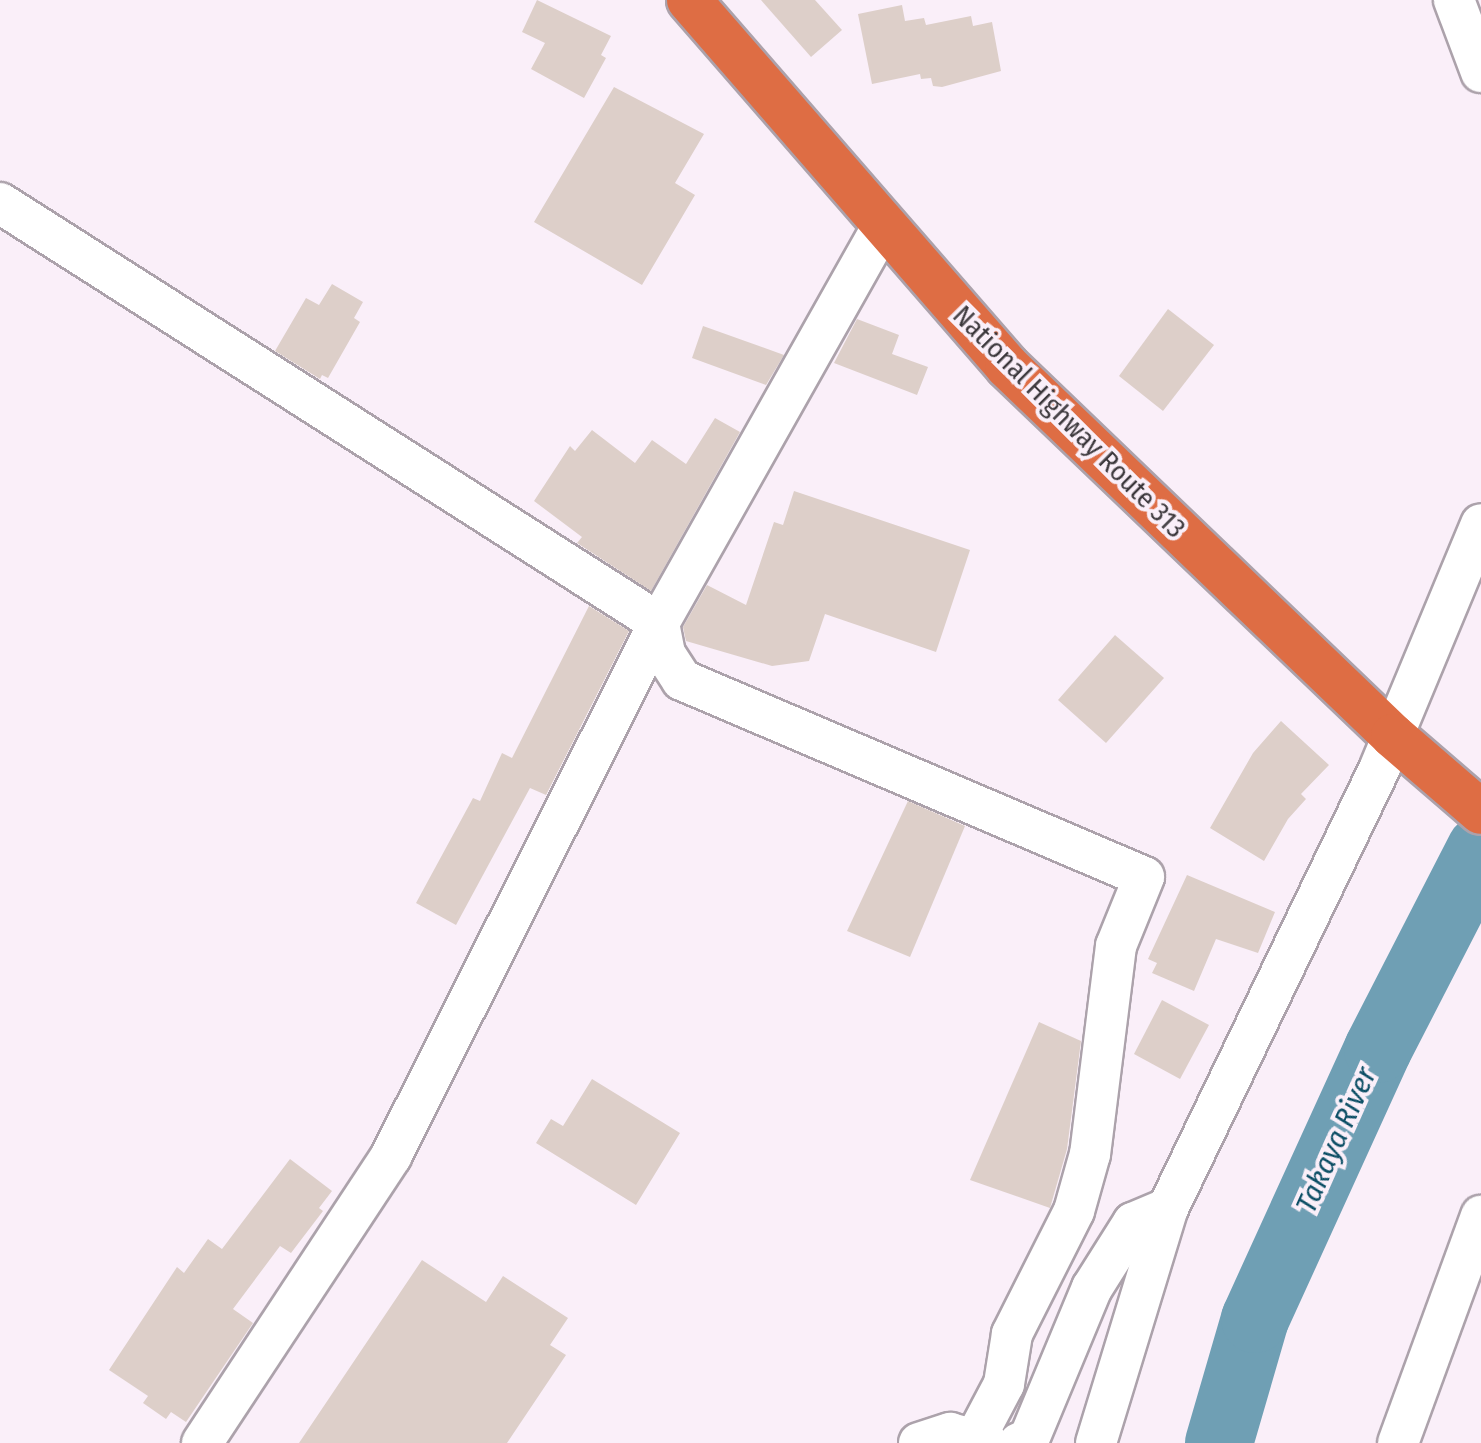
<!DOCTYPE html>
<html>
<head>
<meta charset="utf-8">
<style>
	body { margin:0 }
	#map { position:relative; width:1481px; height:1443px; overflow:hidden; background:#faeff9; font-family:"Fira Sans Condensed",sans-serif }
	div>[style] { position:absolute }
	.river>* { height:68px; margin:-34px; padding:0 34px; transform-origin:34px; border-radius:34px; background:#6f9fb4 }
	.building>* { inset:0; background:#ddcfc9 }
	.roads { filter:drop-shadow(2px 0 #aca2ab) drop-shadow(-2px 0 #aca2ab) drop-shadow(0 2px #aca2ab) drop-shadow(0 -2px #aca2ab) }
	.minor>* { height:40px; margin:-20px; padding:0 20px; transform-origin:20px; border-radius:20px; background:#fff }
	.highway>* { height:44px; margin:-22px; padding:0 22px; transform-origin:22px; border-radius:22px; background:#de6d44 }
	span { translate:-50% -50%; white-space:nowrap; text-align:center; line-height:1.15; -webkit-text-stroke:8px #faeff9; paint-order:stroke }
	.street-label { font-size:28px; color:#3c383c }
	.water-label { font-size:30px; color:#0c4e65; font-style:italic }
</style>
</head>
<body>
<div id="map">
	<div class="river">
		<div style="left:1219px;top:1443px;width:129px;rotate:-73.8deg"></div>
		<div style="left:1255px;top:1319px;width:297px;rotate:-65.5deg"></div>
		<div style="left:1378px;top:1049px;width:225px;rotate:-62.8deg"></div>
	</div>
	<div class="building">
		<div style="clip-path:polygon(537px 0,611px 36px,601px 55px,606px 58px,584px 98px,531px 69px,545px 43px,522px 32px)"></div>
		<div style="clip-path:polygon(761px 0,815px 0,842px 30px,811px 57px)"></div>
		<div style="clip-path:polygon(902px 5px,905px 21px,924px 18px,926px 25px,971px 16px,973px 26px,992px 22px,1001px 71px,942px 87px,933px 86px,931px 78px,921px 79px,920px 74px,872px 84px,858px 14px)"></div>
		<div style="clip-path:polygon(614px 87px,704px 134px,675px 183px,695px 195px,642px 285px,534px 222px)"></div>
		<div style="clip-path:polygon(332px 284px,363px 302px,354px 318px,360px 322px,328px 378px,322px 375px,320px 379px,275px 351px,306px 298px,319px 305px)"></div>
		<div style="clip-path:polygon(1168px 309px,1214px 345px,1163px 411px,1119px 376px)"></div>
		<div style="clip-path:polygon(857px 319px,899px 335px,892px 354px,928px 367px,917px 395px,834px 363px)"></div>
		<div style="clip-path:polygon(703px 326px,784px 355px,766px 385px,692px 358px)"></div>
		<div style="clip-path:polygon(715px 418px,740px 432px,651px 591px,577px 543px,582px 537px,534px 501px,570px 446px,575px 451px,592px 430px,635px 463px,652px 440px,686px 464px)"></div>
		<div style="clip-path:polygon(794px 491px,970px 550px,936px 652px,825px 614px,809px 661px,772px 666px,686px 641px,683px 627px,707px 585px,746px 605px,774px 522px,783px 525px)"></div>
		<div style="clip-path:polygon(589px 606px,629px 631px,546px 795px,530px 788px,456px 925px,416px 903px,473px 798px,480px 801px,502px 753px,512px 758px)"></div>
		<div style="clip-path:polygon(1115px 635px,1164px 678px,1106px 743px,1058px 700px)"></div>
		<div style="clip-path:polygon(1281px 721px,1329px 765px,1301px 794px,1306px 799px,1288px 819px,1264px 861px,1210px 828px,1253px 753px)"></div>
		<div style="clip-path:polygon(908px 801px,965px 826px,910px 957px,847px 931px)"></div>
		<div style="clip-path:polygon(1187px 875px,1275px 912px,1258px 953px,1216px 939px,1194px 991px,1152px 973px,1157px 963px,1148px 959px)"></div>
		<div style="clip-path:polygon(1162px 1000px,1209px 1025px,1180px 1079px,1134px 1054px)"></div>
		<div style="clip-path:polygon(1039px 1022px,1081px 1041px,1067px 1149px,1050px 1208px,970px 1180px)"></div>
		<div style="clip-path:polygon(592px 1079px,680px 1133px,636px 1205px,536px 1143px,551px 1119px,563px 1126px)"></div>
		<div style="clip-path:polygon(290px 1159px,332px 1191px,319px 1208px,323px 1211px,291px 1253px,280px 1246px,233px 1309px,253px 1323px,186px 1422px,171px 1412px,166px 1419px,143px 1403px,148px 1396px,109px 1370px,177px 1267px,184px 1273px,208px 1239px,222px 1249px)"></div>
		<div style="clip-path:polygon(422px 1260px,486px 1302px,503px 1276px,568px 1318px,550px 1345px,566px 1355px,507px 1443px,299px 1443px)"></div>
	</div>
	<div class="roads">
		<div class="minor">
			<div style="left:1454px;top:0;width:77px;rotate:69.4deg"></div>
			<div style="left:0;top:203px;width:781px;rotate:32.51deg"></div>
			<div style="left:659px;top:623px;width:32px;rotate:79deg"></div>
			<div style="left:665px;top:654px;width:31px;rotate:57deg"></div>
			<div style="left:682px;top:680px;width:502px;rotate:23.09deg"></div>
			<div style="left:1144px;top:877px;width:74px;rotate:112.1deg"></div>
			<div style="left:1116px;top:946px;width:210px;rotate:97.1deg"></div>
			<div style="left:1090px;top:1154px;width:59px;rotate:105.7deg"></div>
			<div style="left:1074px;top:1211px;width:138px;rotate:116.8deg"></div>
			<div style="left:1012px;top:1334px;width:51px;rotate:99.1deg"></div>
			<div style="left:1004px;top:1384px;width:62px;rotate:117.8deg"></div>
			<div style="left:202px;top:1443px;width:344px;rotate:-56.6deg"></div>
			<div style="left:391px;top:1156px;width:597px;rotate:-63.31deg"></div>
			<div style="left:659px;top:623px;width:454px;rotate:-60.6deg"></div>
			<div style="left:919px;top:1443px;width:33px;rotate:-18deg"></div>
			<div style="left:950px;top:1433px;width:39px;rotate:15deg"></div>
			<div style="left:1019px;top:1443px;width:11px;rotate:-22deg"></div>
			<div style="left:1029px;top:1439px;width:164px;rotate:-67.4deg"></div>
			<div style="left:1092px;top:1288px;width:77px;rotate:-57.8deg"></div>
			<div style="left:1133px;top:1223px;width:38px;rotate:-23deg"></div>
			<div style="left:1096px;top:1443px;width:246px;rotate:-73deg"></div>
			<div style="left:1168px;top:1208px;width:489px;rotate:-64.3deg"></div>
			<div style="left:1380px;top:767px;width:263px;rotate:-67.4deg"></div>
			<div style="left:1398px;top:1443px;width:242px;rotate:-69.9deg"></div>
		</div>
		<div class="highway">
			<div style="left:689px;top:0;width:485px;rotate:49deg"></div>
			<div style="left:1007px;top:366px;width:535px;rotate:43.79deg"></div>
			<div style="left:1393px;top:736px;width:116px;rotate:40.8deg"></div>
		</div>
	</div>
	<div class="street-label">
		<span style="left:1069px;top:422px;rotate:45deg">National Highway Route 313</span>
	</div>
	<div class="water-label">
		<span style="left:1336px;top:1140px;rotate:-66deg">Takaya River</span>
	</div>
</div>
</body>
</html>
